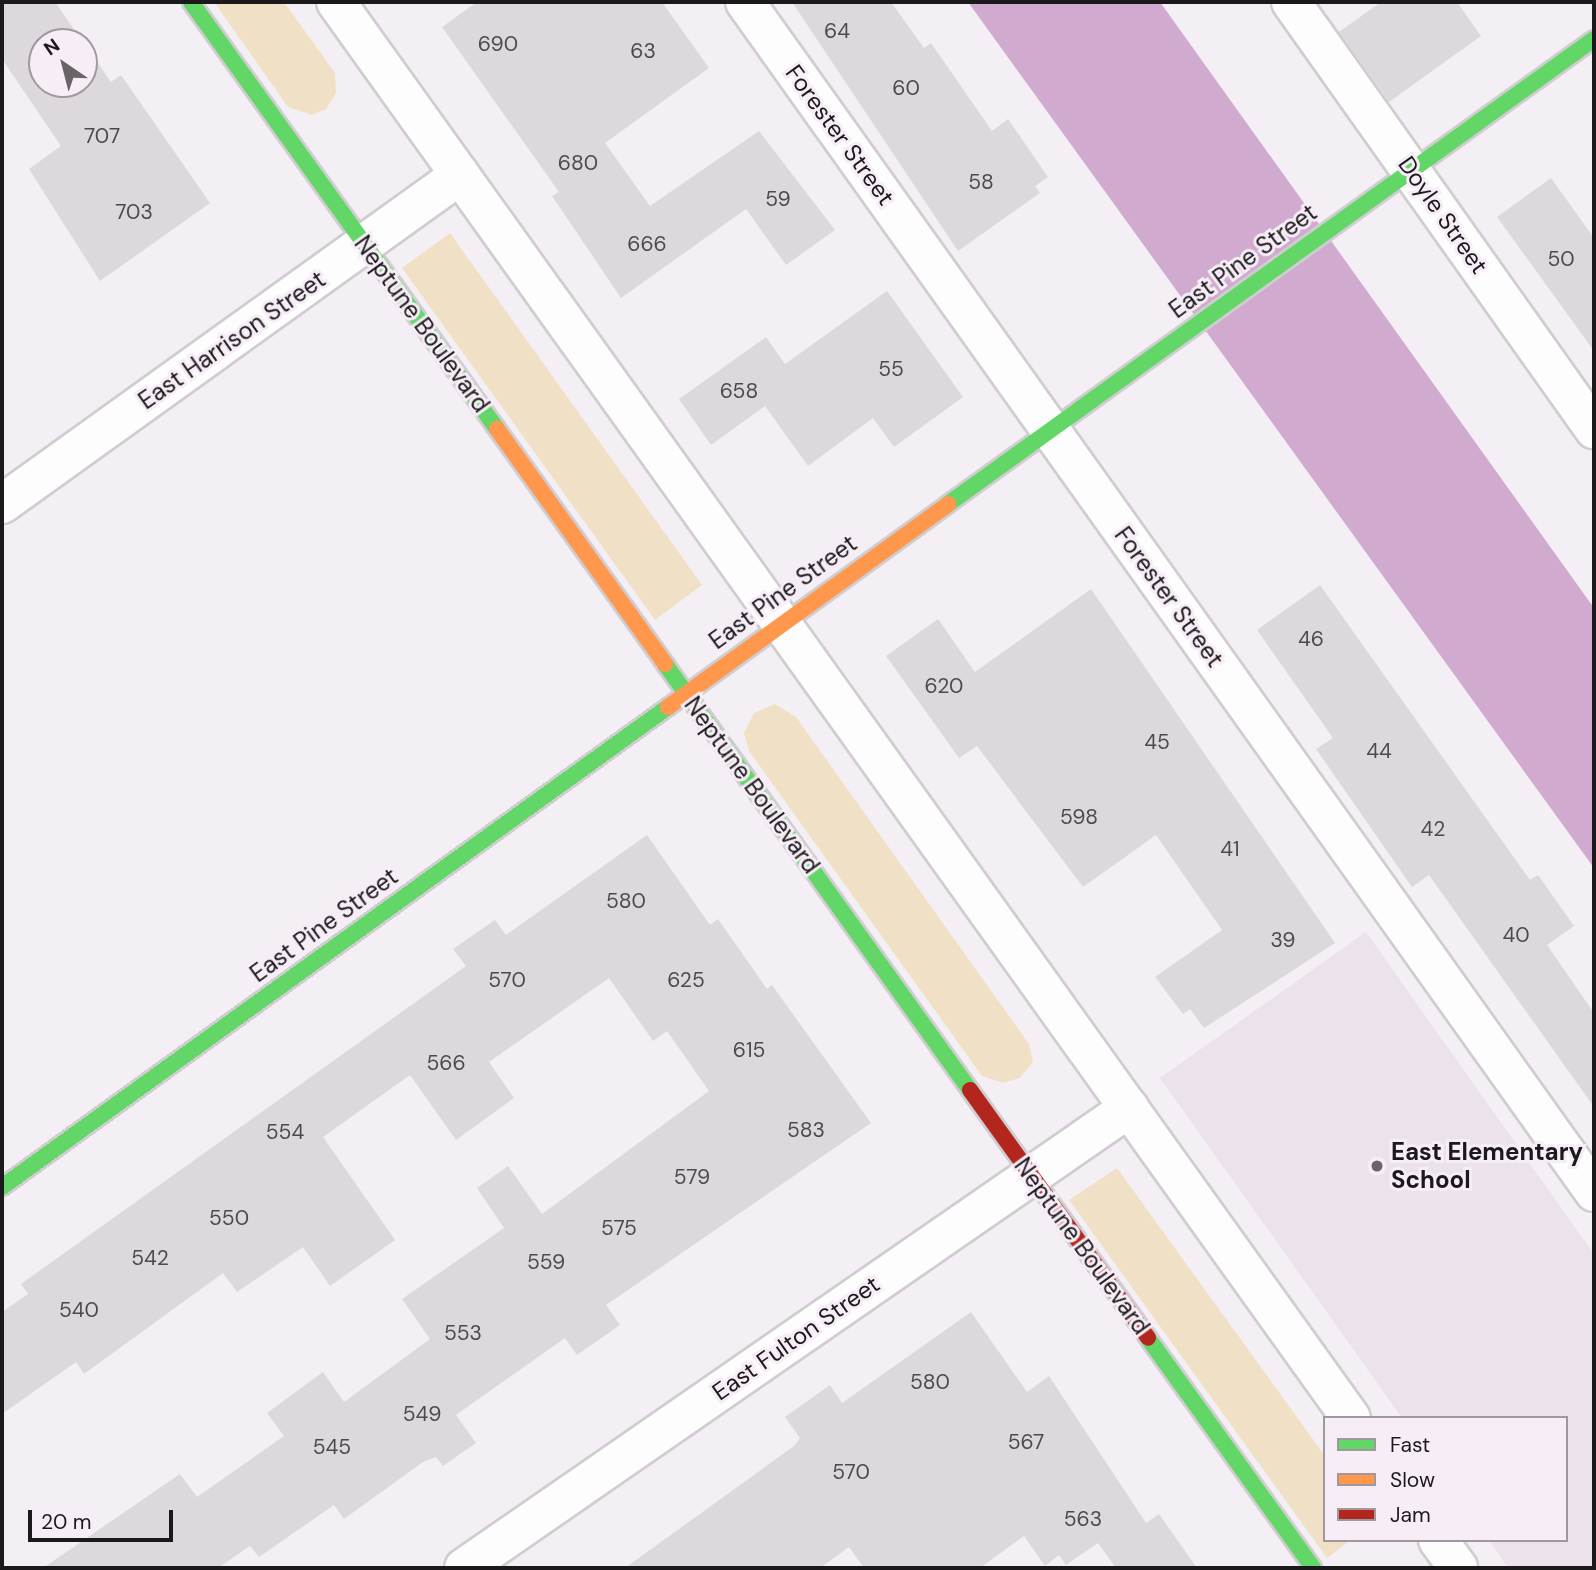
<!DOCTYPE html>
<html>
<head>
<meta charset="utf-8">
<style>
	body { margin:0 }
	#map { position:relative; width:1596px; height:1570px; overflow:hidden; background:#f4eff4; font-family:"DM Sans",sans-serif }
	div>[style] { position:absolute }
	.built>* { inset:0; background:#ece2ec }
	.green>* { inset:0; background:#f0e1c6 }
	.water>* { inset:0; background:#d0abcf }
	.building>* { inset:0; background:#dcd8dc }
	.roads { filter:drop-shadow(2px 0 #d0cdd0) drop-shadow(-2px 0 #d0cdd0) drop-shadow(0 2px #d0cdd0) drop-shadow(0 -2px #d0cdd0) }
	.street>* { height:38px; margin:-19px; padding:0 19px; transform-origin:19px; border-radius:19px; background:#fdfdfd }
	.fast>* { height:16px; margin:-8px; padding:0 8px; transform-origin:8px; border-radius:8px; background:#63d668 }
	.slow>* { height:16px; margin:-8px; padding:0 8px; transform-origin:8px; border-radius:8px; background:#ff974d }
	.jam>* { height:16px; margin:-8px; padding:0 8px; transform-origin:8px; border-radius:8px; background:#b3261e }
	.dots>* { width:19px; height:19px; translate:-50% -50%; box-sizing:border-box; border:4px solid #f6edf6; border-radius:50% }
	span { translate:-50% -50%; white-space:nowrap; text-align:center; line-height:1.15; -webkit-text-stroke:6px #f6edf6; paint-order:stroke }
	.number-label { font-size:21px; color:#4d4a4d }
	.number-label span { -webkit-text-stroke-width:0 }
	.street-label { font-size:24px; color:#1c191c }
	.poi-label { font-size:24px; color:#1c191c; font-weight:700 }
	.left { translate:0 -50%; text-align:left }
	.frame { position:absolute; inset:0; border:4px solid #1c191c; pointer-events:none }
	.legend { position:absolute; left:1323px; top:1416px; width:245px; height:126px; box-sizing:border-box; background:#f6edf6; border:2px solid #9f989f; margin:0; padding:9px 12px; list-style:none; font-size:21px; color:#1c191c }
	.legend li { display:flex; align-items:center; gap:14px; height:35px }
	.legend b { width:35px; border:2px solid #9f989f }
	.north { position:absolute; left:28px; top:28px; width:70px; height:70px; box-sizing:border-box; background:#f6edf6; border:2px solid #9f989f; border-radius:50%; rotate:325deg; font-size:19px; font-weight:700; line-height:28px; text-align:center; color:#1c191c }
	.north::after { content:''; display:block; margin:auto; width:24px; height:32px; background:#686468; clip-path:polygon(50% 0,100% 100%,50% 72%,0 100%) }
	.scale { position:absolute; left:28px; top:1510px; width:145px; height:32px; box-sizing:border-box; border:4px solid #1c191c; border-top:0; padding-left:9px; font-size:21px; line-height:24px; white-space:nowrap; color:#1c191c; -webkit-text-stroke:5px #f6edf6; paint-order:stroke }
</style>
</head>
<body>
<div id="map">
	<div class="built">
		<div style="clip-path:polygon(1366px 932px,1594px 1254px,1594px 1568px,1508px 1568px,1489px 1540px,1566px 1540px,1566px 1418px,1402px 1418px,1160px 1078px)"></div>
	</div>
	<div class="green">
		<div style="clip-path:polygon(214px 2px,284px 2px,335px 73px,336px 93px,326px 109px,312px 115px,288px 107px)"></div>
		<div style="clip-path:polygon(450px 233px,702px 585px,655px 620px,402px 268px)"></div>
		<div style="clip-path:polygon(775px 704px,796px 717px,1029px 1044px,1033px 1062px,1020px 1078px,1003px 1083px,982px 1076px,749px 751px,744px 733px,754px 713px)"></div>
		<div style="clip-path:polygon(1117px 1168px,1325px 1456px,1325px 1540px,1351px 1540px,1327px 1558px,1069px 1200px)"></div>
	</div>
	<div class="water">
		<div style="clip-path:polygon(968px 2px,1160px 2px,1594px 608px,1594px 868px)"></div>
	</div>
	<div class="building">
		<div style="clip-path:polygon(2px 2px,55px 2px,83px 42px,42px 42px,42px 84px,84px 84px,84px 43px,111px 82px,121px 75px,210px 203px,100px 281px,29px 169px,61px 146px,2px 59px)"></div>
		<div style="clip-path:polygon(477px 2px,662px 2px,709px 68px,605px 143px,650px 206px,759px 131px,835px 230px,786px 265px,746px 209px,621px 298px,552px 196px,559px 192px,442px 27px)"></div>
		<div style="clip-path:polygon(792px 2px,891px 2px,924px 48px,931px 43px,992px 131px,1008px 119px,1048px 177px,1035px 186px,1040px 193px,958px 251px)"></div>
		<div style="clip-path:polygon(1381px 2px,1457px 2px,1481px 36px,1389px 102px,1339px 32px)"></div>
		<div style="clip-path:polygon(1551px 178px,1594px 238px,1594px 351px,1497px 217px)"></div>
		<div style="clip-path:polygon(887px 291px,963px 397px,894px 447px,873px 418px,808px 466px,765px 406px,711px 445px,679px 399px,766px 337px,785px 364px)"></div>
		<div style="clip-path:polygon(1320px 585px,1530px 880px,1538px 875px,1574px 926px,1547px 945px,1594px 1013px,1594px 1107px,1429px 875px,1412px 887px,1316px 749px,1333px 738px,1257px 630px)"></div>
		<div style="clip-path:polygon(1091px 589px,1335px 943px,1204px 1028px,1190px 1009px,1183px 1014px,1155px 977px,1222px 930px,1156px 835px,1083px 887px,977px 746px,959px 758px,886px 656px,938px 619px,975px 672px)"></div>
		<div style="clip-path:polygon(647px 835px,710px 925px,718px 919px,767px 989px,772px 985px,871px 1123px,606px 1305px,620px 1325px,577px 1355px,565px 1338px,456px 1415px,476px 1443px,443px 1466px,436px 1457px,423px 1462px,344px 1519px,334px 1505px,259px 1557px,250px 1546px,218px 1568px,43px 1568px,180px 1474px,197px 1497px,284px 1436px,267px 1413px,323px 1372px,344px 1402px,430px 1339px,402px 1299px,504px 1228px,477px 1188px,508px 1166px,542px 1214px,709px 1091px,667px 1031px,653px 1041px,609px 978px,489px 1062px,514px 1098px,456px 1140px,410px 1075px,323px 1137px,395px 1240px,330px 1286px,303px 1247px,237px 1292px,223px 1273px,84px 1374px,76px 1362px,2px 1414px,2px 1312px,28px 1294px,21px 1284px,466px 966px,453px 949px,495px 920px,506px 935px)"></div>
		<div style="clip-path:polygon(971px 1312px,1027px 1392px,1049px 1376px,1146px 1523px,1159px 1514px,1197px 1568px,1116px 1568px,1098px 1543px,1066px 1565px,1059px 1555px,1045px 1566px,1024px 1536px,980px 1568px,864px 1568px,849px 1547px,820px 1568px,625px 1568px,794px 1446px,800px 1438px,785px 1417px,830px 1385px,842px 1403px)"></div>
	</div>
	<div class="roads">
		<div class="street">
			<div style="left:336px;top:2px;width:1742px;rotate:54.37deg"></div>
			<div style="left:745px;top:2px;width:1462px;rotate:54.49deg"></div>
			<div style="left:1291px;top:2px;width:524px;rotate:54.64deg"></div>
			<div style="left:2px;top:504px;width:564px;rotate:-35.69deg"></div>
			<div style="left:1438px;top:1540px;width:34px;rotate:54deg"></div>
			<div style="left:464px;top:1568px;width:809px;rotate:-34.67deg"></div>
		</div>
		<div class="fast">
			<div style="left:191px;top:2px;width:525px;rotate:54.37deg"></div>
			<div style="left:948px;top:504px;width:796px;rotate:-35.75deg"></div>
			<div style="left:665px;top:664px;width:524px;rotate:54.4deg"></div>
			<div style="left:2px;top:1187px;width:821px;rotate:-35.78deg"></div>
			<div style="left:1148px;top:1338px;width:283px;rotate:54.3deg"></div>
		</div>
		<div class="slow">
			<div style="left:497px;top:429px;width:289px;rotate:54.4deg"></div>
			<div style="left:668px;top:707px;width:346px;rotate:-35.9deg"></div>
		</div>
		<div class="jam">
			<div style="left:970px;top:1090px;width:305px;rotate:54.3deg"></div>
		</div>
	</div>
	<div class="dots">
		<div style="left:1377px;top:1166px;background:#686468"></div>
	</div>
	<div class="number-label">
		<span style="left:837px;top:31px">64</span>
		<span style="left:498px;top:44px">690</span>
		<span style="left:643px;top:51px">63</span>
		<span style="left:906px;top:88px">60</span>
		<span style="left:102px;top:136px">707</span>
		<span style="left:578px;top:163px">680</span>
		<span style="left:981px;top:182px">58</span>
		<span style="left:778px;top:199px">59</span>
		<span style="left:134px;top:212px">703</span>
		<span style="left:647px;top:244px">666</span>
		<span style="left:1561px;top:259px">50</span>
		<span style="left:891px;top:369px">55</span>
		<span style="left:739px;top:391px">658</span>
		<span style="left:1311px;top:639px">46</span>
		<span style="left:944px;top:686px">620</span>
		<span style="left:1157px;top:742px">45</span>
		<span style="left:1379px;top:751px">44</span>
		<span style="left:1079px;top:817px">598</span>
		<span style="left:1433px;top:829px">42</span>
		<span style="left:1230px;top:849px">41</span>
		<span style="left:626px;top:901px">580</span>
		<span style="left:1516px;top:935px">40</span>
		<span style="left:1283px;top:940px">39</span>
		<span style="left:507px;top:980px">570</span>
		<span style="left:686px;top:980px">625</span>
		<span style="left:749px;top:1050px">615</span>
		<span style="left:446px;top:1063px">566</span>
		<span style="left:806px;top:1130px">583</span>
		<span style="left:285px;top:1132px">554</span>
		<span style="left:692px;top:1177px">579</span>
		<span style="left:229px;top:1218px">550</span>
		<span style="left:619px;top:1228px">575</span>
		<span style="left:150px;top:1258px">542</span>
		<span style="left:546px;top:1262px">559</span>
		<span style="left:79px;top:1310px">540</span>
		<span style="left:463px;top:1333px">553</span>
		<span style="left:930px;top:1382px">580</span>
		<span style="left:422px;top:1414px">549</span>
		<span style="left:1026px;top:1442px">567</span>
		<span style="left:332px;top:1447px">545</span>
		<span style="left:851px;top:1472px">570</span>
		<span style="left:1083px;top:1519px">563</span>
	</div>
	<div class="street-label">
		<span style="left:840px;top:135px;rotate:54deg">Forester Street</span>
		<span style="left:1443px;top:215px;rotate:55deg">Doyle Street</span>
		<span style="left:1243px;top:261px;rotate:-36deg">East Pine Street</span>
		<span style="left:422px;top:324px;rotate:54deg">Neptune Boulevard</span>
		<span style="left:232px;top:340px;rotate:-35deg">East Harrison Street</span>
		<span style="left:783px;top:592px;rotate:-36deg">East Pine Street</span>
		<span style="left:1169px;top:597px;rotate:54deg">Forester Street</span>
		<span style="left:752px;top:785px;rotate:54deg">Neptune Boulevard</span>
		<span style="left:324px;top:925px;rotate:-36deg">East Pine Street</span>
		<span style="left:1082px;top:1246px;rotate:54deg">Neptune Boulevard</span>
		<span style="left:796px;top:1338px;rotate:-35deg">East Fulton Street</span>
	</div>
	<div class="poi-label">
		<span class="left" style="left:1391px;top:1166px">East Elementary<br>School</span>
	</div>
	<div class="frame"></div>
	<ul class="legend">
	<li><b style="height:9px;background:#63d668"></b>Fast</li>
	<li><b style="height:9px;background:#ff974d"></b>Slow</li>
	<li><b style="height:9px;background:#b3261e"></b>Jam</li>
	</ul>
	<div class="north">N</div>
	<div class="scale">20 m</div>
</div>
</body>
</html>
